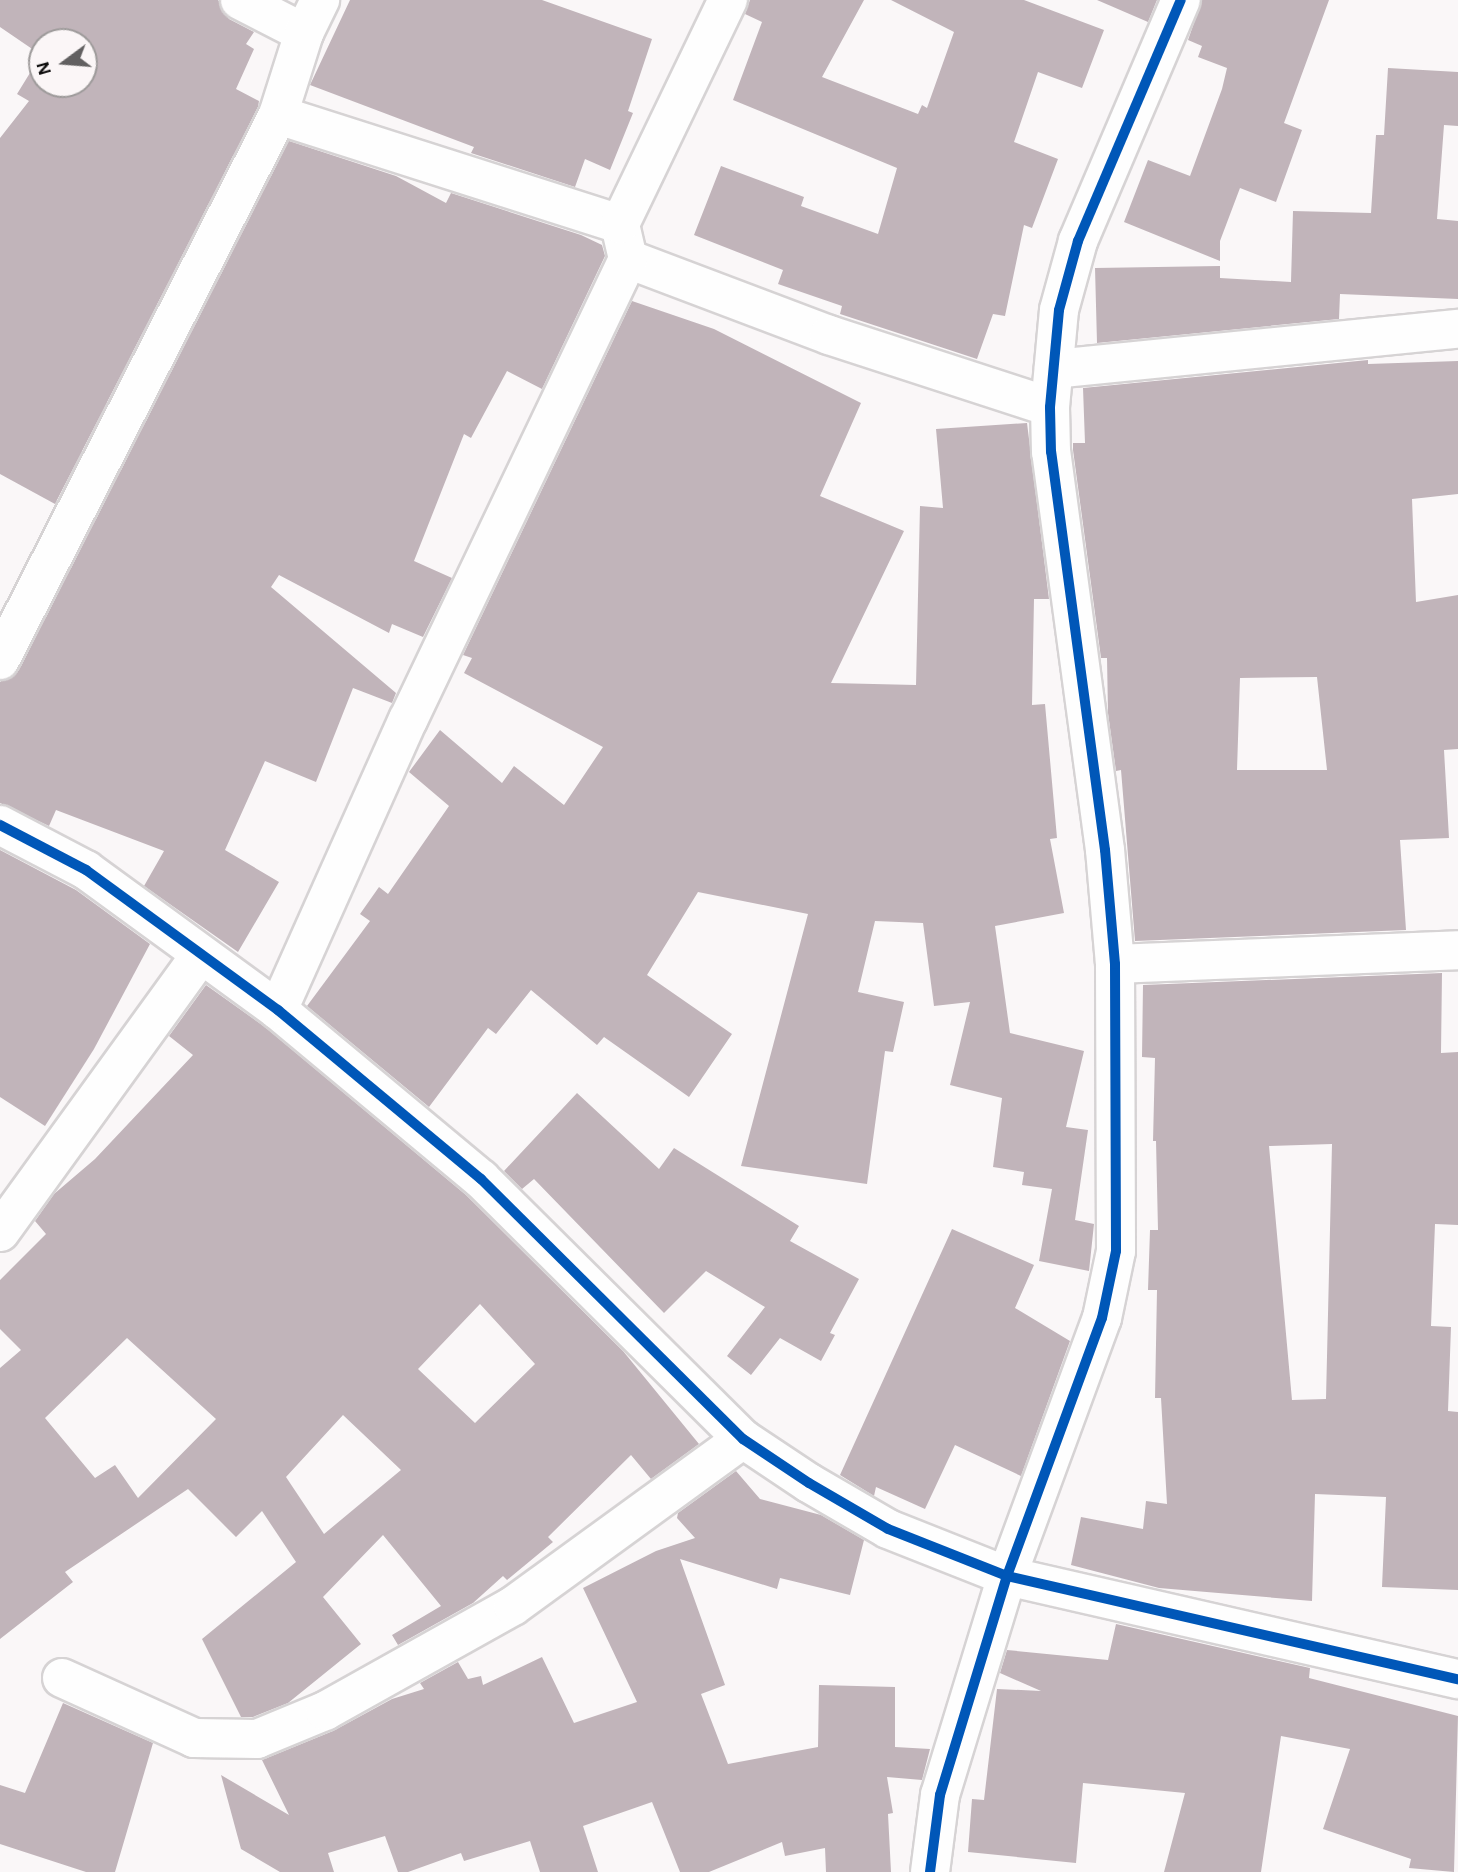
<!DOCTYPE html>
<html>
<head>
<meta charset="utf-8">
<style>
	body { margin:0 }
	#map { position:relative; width:1458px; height:1872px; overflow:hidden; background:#faf7f8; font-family:"Alegreya Sans",sans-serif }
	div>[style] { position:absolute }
	.building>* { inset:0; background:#c1b4ba }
	.roads { filter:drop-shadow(2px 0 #d6d3d4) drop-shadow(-2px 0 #d6d3d4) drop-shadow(0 2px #d6d3d4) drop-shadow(0 -2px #d6d3d4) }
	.street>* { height:38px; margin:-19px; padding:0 19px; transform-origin:19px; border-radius:19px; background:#fefefe }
	.cycleway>* { height:10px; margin:-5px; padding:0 5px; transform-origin:5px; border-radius:5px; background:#0057b8 }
	span { translate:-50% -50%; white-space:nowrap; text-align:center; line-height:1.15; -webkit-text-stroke:5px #fbf6f7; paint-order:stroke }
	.north { position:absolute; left:28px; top:28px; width:70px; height:70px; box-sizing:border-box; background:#fbf6f7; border:2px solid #9d9a9a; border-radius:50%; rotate:254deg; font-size:19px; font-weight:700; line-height:28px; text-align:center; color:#100f0f }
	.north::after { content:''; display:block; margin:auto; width:24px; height:32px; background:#626061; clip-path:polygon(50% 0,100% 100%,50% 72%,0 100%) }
</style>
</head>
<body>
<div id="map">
	<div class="building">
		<div style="clip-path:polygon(evenodd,0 0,218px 0,229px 19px,254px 32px,246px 44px,254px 49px,236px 89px,259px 101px,258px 107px,55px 504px,0 474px,0 138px,29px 101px,17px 94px,41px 55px,0 27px,0 0,42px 42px,84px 42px,84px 84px,42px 84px,42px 42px)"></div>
		<div style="clip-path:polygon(350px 0,542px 0,652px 39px,628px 111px,633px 113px,610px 170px,585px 159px,575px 187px,471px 153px,474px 147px,310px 85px)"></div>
		<div style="clip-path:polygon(750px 0,864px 0,822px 77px,918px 114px,922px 105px,927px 108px,954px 32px,891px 0,1024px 0,1104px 30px,1082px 88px,1038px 72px,1014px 142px,1058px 159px,1032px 228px,1024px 225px,1005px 316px,993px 314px,977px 359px,840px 314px,842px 306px,778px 284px,783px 270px,694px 235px,721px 166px,804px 197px,801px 206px,878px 234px,897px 168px,733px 100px,762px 22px,745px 14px)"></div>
		<div style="clip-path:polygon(1097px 0,1157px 0,1148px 22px)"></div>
		<div style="clip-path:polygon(1202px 0,1329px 0,1284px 123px,1302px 130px,1276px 202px,1240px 188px,1220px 241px,1220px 261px,1124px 222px,1148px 160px,1190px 176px,1222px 89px,1227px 68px,1198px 57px,1202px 46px,1188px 40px)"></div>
		<div style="clip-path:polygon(1388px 68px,1458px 72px,1458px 126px,1444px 125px,1437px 219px,1458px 221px,1458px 299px,1340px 294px,1339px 319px,1097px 343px,1095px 268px,1220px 266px,1220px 278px,1291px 282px,1293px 211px,1371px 213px,1376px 135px,1384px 135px)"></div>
		<div style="clip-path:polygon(289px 141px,396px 176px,446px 203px,451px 193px,581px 235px,602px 245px,605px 256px,542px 389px,507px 371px,471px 438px,464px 434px,414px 561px,452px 578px,423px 637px,392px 624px,389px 633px,279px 575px,271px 587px,396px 693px,392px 703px,353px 688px,316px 782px,265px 761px,225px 850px,279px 882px,238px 952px,144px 886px,164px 851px,56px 810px,49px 826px,0 803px,0 682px,19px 670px)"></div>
		<div style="clip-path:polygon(632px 301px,714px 329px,861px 403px,820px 496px,904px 531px,831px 683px,916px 685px,920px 506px,943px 508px,936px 429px,1027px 423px,1049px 599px,1034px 599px,1032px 705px,1045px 704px,1057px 838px,1050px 839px,1064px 913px,995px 926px,1010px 1033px,1084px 1051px,1066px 1127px,1088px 1130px,1075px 1220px,1094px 1224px,1089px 1271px,1039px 1261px,1052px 1189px,1022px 1185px,1024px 1172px,993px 1167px,1002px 1098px,950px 1085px,970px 1002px,934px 1006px,923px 923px,875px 921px,858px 992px,904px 1002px,893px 1052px,885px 1051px,867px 1184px,741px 1166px,808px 914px,698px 892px,647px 975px,732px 1034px,689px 1097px,604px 1037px,597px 1045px,531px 990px,496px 1034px,488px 1028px,429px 1107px,307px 1006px,370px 921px,360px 914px,379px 887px,388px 894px,449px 806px,409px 772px,440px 730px,502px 783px,514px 766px,564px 805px,603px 747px,464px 673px,472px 658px,463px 655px)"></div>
		<div style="clip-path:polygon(evenodd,1368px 360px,1368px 364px,1458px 361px,1458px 494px,1412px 499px,1416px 602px,1458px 595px,1458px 749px,1444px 750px,1449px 838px,1400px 840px,1406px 930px,1135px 941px,1121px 770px,1116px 771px,1108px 713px,1107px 658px,1101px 658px,1073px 450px,1073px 443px,1085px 443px,1083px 388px,1368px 360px,1317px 677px,1327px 770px,1237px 770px,1240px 678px,1317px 677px)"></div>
		<div style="clip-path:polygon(0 850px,76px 890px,150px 944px,94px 1049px,45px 1126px,0 1097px)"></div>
		<div style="clip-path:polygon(evenodd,1442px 973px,1441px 1053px,1458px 1052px,1458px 1225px,1435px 1224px,1431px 1326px,1451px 1327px,1448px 1411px,1458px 1412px,1458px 1590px,1382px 1587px,1386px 1497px,1315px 1494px,1312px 1601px,1159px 1588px,1071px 1565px,1081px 1517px,1143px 1529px,1146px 1501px,1167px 1504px,1161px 1398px,1155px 1398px,1157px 1290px,1148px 1290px,1150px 1230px,1158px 1230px,1156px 1141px,1153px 1141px,1155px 1058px,1142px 1057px,1143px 985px,1442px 973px,1332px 1144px,1326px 1399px,1292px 1400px,1269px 1146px,1332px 1144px)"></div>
		<div style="clip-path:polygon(evenodd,206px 985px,265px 1027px,466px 1195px,623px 1351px,699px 1444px,651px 1479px,631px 1455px,548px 1537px,553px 1542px,507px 1580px,503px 1576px,473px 1603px,398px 1645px,392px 1635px,441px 1606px,383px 1535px,323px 1597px,361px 1644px,288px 1703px,253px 1717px,241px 1717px,202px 1639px,296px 1562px,262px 1511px,236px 1537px,188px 1489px,65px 1572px,73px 1582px,0 1639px,0 1368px,21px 1350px,0 1329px,0 1280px,46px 1234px,35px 1221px,54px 1194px,95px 1159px,193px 1055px,169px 1036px,206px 985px,480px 1304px,535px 1364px,475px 1423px,418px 1369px,480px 1304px,206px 985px,127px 1338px,216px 1419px,138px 1498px,115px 1465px,95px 1478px,45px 1418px,127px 1338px,206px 985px,343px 1415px,401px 1470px,324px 1534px,286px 1477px,343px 1415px)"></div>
		<div style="clip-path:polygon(577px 1093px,659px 1169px,674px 1148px,799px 1226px,790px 1241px,859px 1279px,830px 1333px,835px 1335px,821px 1361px,780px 1338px,751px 1375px,727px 1356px,765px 1307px,706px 1271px,664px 1313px,534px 1179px,522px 1189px,504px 1171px)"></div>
		<div style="clip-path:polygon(952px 1229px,1034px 1265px,1015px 1308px,1070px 1341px,1021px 1476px,955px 1445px,925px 1509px,876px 1487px,874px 1496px,840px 1475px)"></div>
		<div style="clip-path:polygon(736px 1471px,760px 1499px,821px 1515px,864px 1540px,850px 1595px,780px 1578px,777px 1589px,680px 1559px,725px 1685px,701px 1694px,728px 1764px,818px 1747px,819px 1685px,895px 1687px,895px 1747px,930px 1749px,922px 1780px,887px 1777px,893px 1813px,888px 1814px,891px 1872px,826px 1872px,825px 1848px,785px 1856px,782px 1842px,709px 1872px,680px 1872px,652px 1802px,583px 1826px,598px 1872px,540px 1872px,530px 1841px,464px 1861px,461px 1853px,408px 1872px,398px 1872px,385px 1836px,328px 1853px,334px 1872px,280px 1872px,241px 1849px,221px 1775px,289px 1815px,262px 1760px,333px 1731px,392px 1699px,424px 1689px,420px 1683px,458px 1662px,468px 1679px,481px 1676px,483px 1685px,542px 1657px,574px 1723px,637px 1702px,583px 1588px,656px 1551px,695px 1538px,677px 1518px,678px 1513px)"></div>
		<div style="clip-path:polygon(1116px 1624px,1310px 1668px,1309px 1678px,1458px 1716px,1454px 1872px,1409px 1868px,1411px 1859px,1323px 1829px,1350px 1749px,1281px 1736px,1261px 1872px,1164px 1872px,1185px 1793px,1083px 1783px,1076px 1863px,968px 1852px,972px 1799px,984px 1800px,997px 1689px,1041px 1691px,1000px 1673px,1007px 1650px,1108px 1660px)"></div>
		<div style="clip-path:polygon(63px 1703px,153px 1743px,115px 1872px,86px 1872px,0 1844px,0 1785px,25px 1793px)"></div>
	</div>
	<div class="roads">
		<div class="street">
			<div style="left:240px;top:0;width:72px;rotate:27.3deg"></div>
			<div style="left:278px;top:115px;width:359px;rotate:17.7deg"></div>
			<div style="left:628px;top:259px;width:215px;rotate:20.7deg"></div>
			<div style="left:829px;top:335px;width:232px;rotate:18deg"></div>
			<div style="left:1054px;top:369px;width:406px;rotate:-5.7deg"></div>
			<div style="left:0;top:660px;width:612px;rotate:-62.97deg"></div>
			<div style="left:278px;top:115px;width:86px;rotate:-72.4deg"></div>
			<div style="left:304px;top:33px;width:37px;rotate:-64deg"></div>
			<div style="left:0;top:825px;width:97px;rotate:27.6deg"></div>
			<div style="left:86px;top:870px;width:238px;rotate:36.1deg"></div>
			<div style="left:278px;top:1010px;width:264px;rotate:39.8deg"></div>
			<div style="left:481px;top:1179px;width:369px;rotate:44.8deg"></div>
			<div style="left:743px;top:1439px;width:79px;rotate:33.7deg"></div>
			<div style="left:809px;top:1483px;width:91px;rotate:30.2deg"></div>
			<div style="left:888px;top:1529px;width:128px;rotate:21.6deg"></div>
			<div style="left:1007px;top:1576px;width:463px;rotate:12.9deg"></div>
			<div style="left:1115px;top:964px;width:343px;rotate:-2.3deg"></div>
			<div style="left:278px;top:1010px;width:318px;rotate:-65.9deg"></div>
			<div style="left:408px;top:720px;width:511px;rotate:-64.49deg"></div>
			<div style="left:628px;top:259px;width:36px;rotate:-103deg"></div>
			<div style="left:620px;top:224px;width:249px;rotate:-64.3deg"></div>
			<div style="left:0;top:1232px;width:339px;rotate:-54.1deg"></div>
			<div style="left:62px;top:1678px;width:145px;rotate:24.4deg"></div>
			<div style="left:194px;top:1738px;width:63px;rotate:0.9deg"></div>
			<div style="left:257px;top:1739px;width:74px;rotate:-22.4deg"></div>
			<div style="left:325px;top:1711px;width:215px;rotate:-29.2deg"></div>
			<div style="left:513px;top:1606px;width:284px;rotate:-36deg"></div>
			<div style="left:930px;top:1872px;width:78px;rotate:-82.6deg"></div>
			<div style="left:940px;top:1795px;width:229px;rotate:-73deg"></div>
			<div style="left:1007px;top:1576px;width:275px;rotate:-69.8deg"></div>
			<div style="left:1102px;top:1318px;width:68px;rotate:-78.2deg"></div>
			<div style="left:1116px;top:1251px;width:287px;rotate:-90.2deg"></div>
			<div style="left:1115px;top:964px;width:114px;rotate:-95deg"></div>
			<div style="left:1105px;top:850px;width:402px;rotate:-97.7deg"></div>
			<div style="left:1051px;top:452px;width:45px;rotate:-91.3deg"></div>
			<div style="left:1050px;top:407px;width:97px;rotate:-84.7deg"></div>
			<div style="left:1059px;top:310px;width:72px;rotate:-74.6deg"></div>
			<div style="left:1078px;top:241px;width:262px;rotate:-66.9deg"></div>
		</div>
	</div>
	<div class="cycleway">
		<div style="left:0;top:825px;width:97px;rotate:27.6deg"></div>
		<div style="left:86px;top:870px;width:238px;rotate:36.1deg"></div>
		<div style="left:278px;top:1010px;width:264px;rotate:39.8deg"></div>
		<div style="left:481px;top:1179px;width:369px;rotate:44.8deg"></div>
		<div style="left:743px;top:1439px;width:79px;rotate:33.7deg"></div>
		<div style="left:809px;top:1483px;width:91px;rotate:30.2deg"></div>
		<div style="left:888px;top:1529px;width:128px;rotate:21.6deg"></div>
		<div style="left:1007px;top:1576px;width:463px;rotate:12.9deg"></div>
		<div style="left:930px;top:1872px;width:78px;rotate:-82.6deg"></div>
		<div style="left:940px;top:1795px;width:229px;rotate:-73deg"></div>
		<div style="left:1007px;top:1576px;width:275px;rotate:-69.8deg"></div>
		<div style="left:1102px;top:1318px;width:68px;rotate:-78.2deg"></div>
		<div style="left:1116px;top:1251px;width:287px;rotate:-90.2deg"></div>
		<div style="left:1115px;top:964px;width:114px;rotate:-95deg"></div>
		<div style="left:1105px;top:850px;width:402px;rotate:-97.7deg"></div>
		<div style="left:1051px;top:452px;width:45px;rotate:-91.3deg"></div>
		<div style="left:1050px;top:407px;width:97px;rotate:-84.7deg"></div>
		<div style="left:1059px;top:310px;width:72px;rotate:-74.6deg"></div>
		<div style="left:1078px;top:241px;width:262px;rotate:-66.9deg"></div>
	</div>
	<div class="north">N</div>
</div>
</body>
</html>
